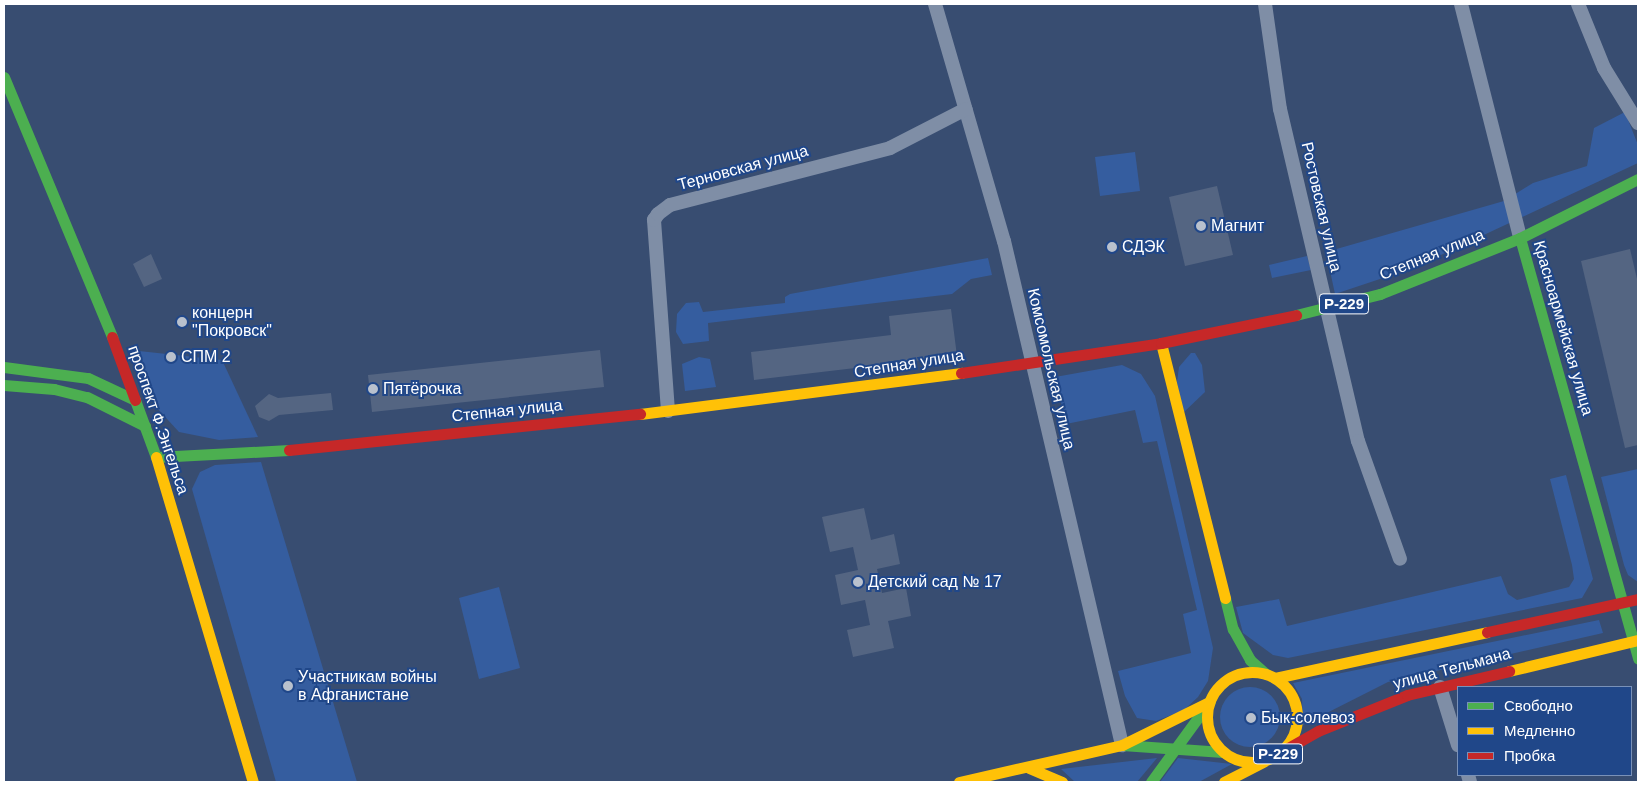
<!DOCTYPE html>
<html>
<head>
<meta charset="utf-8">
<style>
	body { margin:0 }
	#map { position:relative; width:1642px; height:786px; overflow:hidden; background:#384d71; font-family:Arial,sans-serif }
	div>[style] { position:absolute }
	.green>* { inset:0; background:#355d9f }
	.round { border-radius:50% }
	.building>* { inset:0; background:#546582 }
	.street>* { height:14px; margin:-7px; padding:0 7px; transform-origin:7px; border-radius:7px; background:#7f8ea6 }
	.fast>* { height:11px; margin:-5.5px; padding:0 5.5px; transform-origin:5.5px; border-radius:5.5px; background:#4caf50 }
	.slow>* { height:11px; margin:-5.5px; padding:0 5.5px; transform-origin:5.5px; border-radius:5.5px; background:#ffc107 }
	.slow>.ring { margin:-5.5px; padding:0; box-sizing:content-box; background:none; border:11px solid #ffc107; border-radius:50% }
	.jam>* { height:11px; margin:-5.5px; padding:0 5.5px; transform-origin:5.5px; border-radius:5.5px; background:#c62828 }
	.dots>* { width:14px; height:14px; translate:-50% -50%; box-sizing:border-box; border:2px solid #204789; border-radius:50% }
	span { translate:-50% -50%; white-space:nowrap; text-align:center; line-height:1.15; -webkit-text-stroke:4px #204789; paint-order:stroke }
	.shield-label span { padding:1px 4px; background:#204789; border:1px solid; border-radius:4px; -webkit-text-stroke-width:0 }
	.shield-label { font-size:15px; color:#fff; font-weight:700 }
	.street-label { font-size:16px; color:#fff }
	.poi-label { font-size:16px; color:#fff }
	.left { translate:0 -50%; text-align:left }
	.frame { position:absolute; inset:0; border:5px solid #fff; pointer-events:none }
	.legend { position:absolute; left:1457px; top:686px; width:175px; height:90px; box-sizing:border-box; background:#204789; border:1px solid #7991b8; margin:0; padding:6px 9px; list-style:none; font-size:15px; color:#fff }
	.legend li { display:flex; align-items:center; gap:10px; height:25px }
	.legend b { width:25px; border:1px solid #7991b8 }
</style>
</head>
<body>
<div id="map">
	<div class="green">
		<div style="clip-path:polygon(1625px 112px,1638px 145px,1638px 163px,1413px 268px,1335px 294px,1326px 252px,1504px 201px,1533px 183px,1587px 166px,1594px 128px)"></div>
		<div style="clip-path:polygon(1135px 152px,1140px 191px,1100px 196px,1095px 157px)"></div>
		<div style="clip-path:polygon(1307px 256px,1311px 270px,1272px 278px,1269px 265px)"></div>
		<div style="clip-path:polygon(988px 258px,992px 275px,971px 279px,952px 294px,708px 323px,709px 341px,683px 344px,676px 332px,677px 314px,686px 303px,699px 302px,703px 312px,785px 303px,785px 297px,790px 294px)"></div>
		<div style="clip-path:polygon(139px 351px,222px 360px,258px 437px,219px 440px,179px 432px,156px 407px)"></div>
		<div style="clip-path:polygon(1191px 353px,1195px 353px,1202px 365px,1205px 392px,1183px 413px,1177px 382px,1179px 367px)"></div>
		<div style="clip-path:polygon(699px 357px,710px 359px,716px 387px,685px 391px,682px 364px)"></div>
		<div style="clip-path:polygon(1122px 365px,1141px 374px,1155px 396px,1213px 648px,1208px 681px,1198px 697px,1184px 710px,1156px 721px,1137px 718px,1125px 696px,1118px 671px,1191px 653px,1183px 614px,1197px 610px,1157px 441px,1143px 443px,1135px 410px,1066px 424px,1055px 377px)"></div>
		<div style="clip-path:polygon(261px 462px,357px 782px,276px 782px,192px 489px,200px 472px,215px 465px)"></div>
		<div style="clip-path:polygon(1638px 469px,1638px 582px,1628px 575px,1624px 565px,1601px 477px)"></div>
		<div style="clip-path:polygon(1566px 475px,1593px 579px,1582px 598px,1288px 658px,1273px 655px,1243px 633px,1236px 607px,1279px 599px,1287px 626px,1501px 576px,1508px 594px,1517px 600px,1569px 587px,1574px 579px,1572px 565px,1550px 479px)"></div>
		<div style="clip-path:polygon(499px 587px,520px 668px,479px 679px,459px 598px)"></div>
		<div style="clip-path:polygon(1599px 620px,1603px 633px,1388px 682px,1303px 725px,1302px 699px,1293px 683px)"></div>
		<div class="round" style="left:1220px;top:687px;width:60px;height:60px"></div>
		<div style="clip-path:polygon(1157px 758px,1137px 782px,1075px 782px,1061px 769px)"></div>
		<div style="clip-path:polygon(1178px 758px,1232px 764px,1199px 782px,1160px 782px)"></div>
	</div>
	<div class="building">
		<div style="clip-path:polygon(1217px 186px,1233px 255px,1185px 266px,1169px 197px)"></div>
		<div style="clip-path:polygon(1630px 249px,1638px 283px,1638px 445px,1625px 448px,1581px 261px)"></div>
		<div style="clip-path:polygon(151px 254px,162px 279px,144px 287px,133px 264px)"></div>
		<div style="clip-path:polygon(951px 309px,957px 356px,754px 380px,751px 352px,891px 335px,889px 316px)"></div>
		<div style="clip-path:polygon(600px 350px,604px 387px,372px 412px,368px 375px)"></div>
		<div style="clip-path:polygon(331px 393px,333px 410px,279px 415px,269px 421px,259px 417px,255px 406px,269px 394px,278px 398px)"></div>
		<div style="clip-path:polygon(864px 508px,871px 540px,894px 534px,900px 564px,877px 569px,882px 593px,906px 588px,911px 616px,888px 621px,894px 648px,853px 657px,847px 630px,870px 625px,865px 600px,841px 605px,835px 575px,858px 570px,853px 547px,830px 552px,822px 517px)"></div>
	</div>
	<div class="street">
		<div style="left:935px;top:4px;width:247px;rotate:73.8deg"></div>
		<div style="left:1004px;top:241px;width:518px;rotate:76.82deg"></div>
		<div style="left:1265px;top:4px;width:106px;rotate:81.9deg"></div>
		<div style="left:1280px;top:109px;width:341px;rotate:76.8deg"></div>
		<div style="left:1358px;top:441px;width:125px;rotate:70.4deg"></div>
		<div style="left:1461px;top:4px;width:241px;rotate:75.8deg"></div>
		<div style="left:1578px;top:4px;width:69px;rotate:67.9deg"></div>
		<div style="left:1604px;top:68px;width:65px;rotate:58.3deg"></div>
		<div style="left:668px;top:411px;width:192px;rotate:-94.2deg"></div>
		<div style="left:654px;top:220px;width:7px;rotate:-56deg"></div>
		<div style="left:658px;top:214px;width:15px;rotate:-37deg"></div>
		<div style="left:670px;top:205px;width:227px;rotate:-14.5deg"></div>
		<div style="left:890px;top:148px;width:85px;rotate:-27.2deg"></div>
		<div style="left:1440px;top:687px;width:61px;rotate:72.8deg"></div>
		<div style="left:1468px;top:775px;width:7px;rotate:74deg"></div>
	</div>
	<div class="fast">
		<div style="left:4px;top:77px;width:282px;rotate:67.4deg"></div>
		<div style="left:1520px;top:238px;width:437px;rotate:74.3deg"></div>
		<div style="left:1296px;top:315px;width:87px;rotate:-14deg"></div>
		<div style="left:1380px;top:294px;width:151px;rotate:-21.8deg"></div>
		<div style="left:1520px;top:238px;width:132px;rotate:-26.6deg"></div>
		<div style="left:4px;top:367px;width:85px;rotate:7.5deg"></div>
		<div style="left:88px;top:378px;width:52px;rotate:25.1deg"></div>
		<div style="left:135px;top:400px;width:61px;rotate:69.8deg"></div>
		<div style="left:156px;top:457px;width:133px;rotate:-3deg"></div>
		<div style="left:4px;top:385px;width:50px;rotate:4.6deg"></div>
		<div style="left:54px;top:389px;width:34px;rotate:14deg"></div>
		<div style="left:87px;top:397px;width:65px;rotate:26.6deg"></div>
		<div style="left:1225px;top:598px;width:32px;rotate:76deg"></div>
		<div style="left:1233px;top:629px;width:35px;rotate:61deg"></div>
		<div style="left:1250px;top:660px;width:21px;rotate:41deg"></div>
		<div style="left:1122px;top:745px;width:101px;rotate:4deg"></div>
		<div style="left:1151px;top:782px;width:100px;rotate:-53.9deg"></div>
	</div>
	<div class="slow">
		<div style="left:1161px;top:343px;width:263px;rotate:75.9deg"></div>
		<div style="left:640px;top:414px;width:324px;rotate:-7.3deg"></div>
		<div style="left:156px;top:457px;width:339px;rotate:73.4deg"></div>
		<div style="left:1509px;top:671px;width:133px;rotate:-13.5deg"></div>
		<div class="ring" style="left:1207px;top:672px;width:79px;height:79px"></div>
		<div style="left:1275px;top:678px;width:217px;rotate:-12.2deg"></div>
		<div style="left:1029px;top:768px;width:36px;rotate:23deg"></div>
		<div style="left:959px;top:782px;width:167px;rotate:-12.8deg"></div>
		<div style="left:1122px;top:745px;width:95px;rotate:-26.3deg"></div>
		<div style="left:1224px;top:782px;width:44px;rotate:-27.1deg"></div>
	</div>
	<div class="jam">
		<div style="left:112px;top:337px;width:67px;rotate:69.9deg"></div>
		<div style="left:961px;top:373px;width:202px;rotate:-8.5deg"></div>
		<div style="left:1161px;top:343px;width:138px;rotate:-11.7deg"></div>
		<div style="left:289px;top:450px;width:353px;rotate:-5.9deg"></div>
		<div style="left:1487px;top:632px;width:155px;rotate:-12.3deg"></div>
		<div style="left:1281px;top:752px;width:43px;rotate:-29.6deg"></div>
		<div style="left:1318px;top:731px;width:96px;rotate:-22deg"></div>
		<div style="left:1407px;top:695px;width:105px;rotate:-13.2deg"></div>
	</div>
	<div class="dots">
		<div style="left:1201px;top:226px;background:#b9c1cd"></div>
		<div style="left:1112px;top:247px;background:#b9c1cd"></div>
		<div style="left:182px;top:322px;background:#b9c1cd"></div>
		<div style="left:171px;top:357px;background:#b9c1cd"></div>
		<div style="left:373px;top:389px;background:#b9c1cd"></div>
		<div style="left:858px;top:582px;background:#b9c1cd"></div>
		<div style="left:288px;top:686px;background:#b9c1cd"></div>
		<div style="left:1251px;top:718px;background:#b9c1cd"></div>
	</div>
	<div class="shield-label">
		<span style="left:1344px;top:304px">Р-229</span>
		<span style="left:1278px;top:754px">Р-229</span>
	</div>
	<div class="street-label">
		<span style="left:743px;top:168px;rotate:-15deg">Терновская улица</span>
		<span style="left:1321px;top:207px;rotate:77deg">Ростовская улица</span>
		<span style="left:1432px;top:255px;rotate:-22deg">Степная улица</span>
		<span style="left:1563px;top:328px;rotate:74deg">Красноармейская улица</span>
		<span style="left:909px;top:364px;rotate:-9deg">Степная улица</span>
		<span style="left:1051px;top:369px;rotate:77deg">Комсомольская улица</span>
		<span style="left:507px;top:411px;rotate:-6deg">Степная улица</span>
		<span style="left:158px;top:420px;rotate:71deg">проспект Ф.Энгельса</span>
		<span style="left:1452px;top:669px;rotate:-15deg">улица Тельмана</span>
	</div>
	<div class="poi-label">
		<span class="left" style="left:1211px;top:226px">Магнит</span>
		<span class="left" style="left:1122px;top:247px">СДЭК</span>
		<span class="left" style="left:192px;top:322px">концерн<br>"Покровск"</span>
		<span class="left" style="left:181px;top:357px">СПМ 2</span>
		<span class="left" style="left:383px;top:389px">Пятёрочка</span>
		<span class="left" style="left:868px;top:582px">Детский сад № 17</span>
		<span class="left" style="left:298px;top:686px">Участникам войны<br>в Афганистане</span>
		<span class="left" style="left:1261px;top:718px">Бык-солевоз</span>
	</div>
	<div class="frame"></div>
	<ul class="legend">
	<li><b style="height:6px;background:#4caf50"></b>Свободно</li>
	<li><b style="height:6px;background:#ffc107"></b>Медленно</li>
	<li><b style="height:6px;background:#c62828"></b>Пробка</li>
	</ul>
</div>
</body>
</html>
